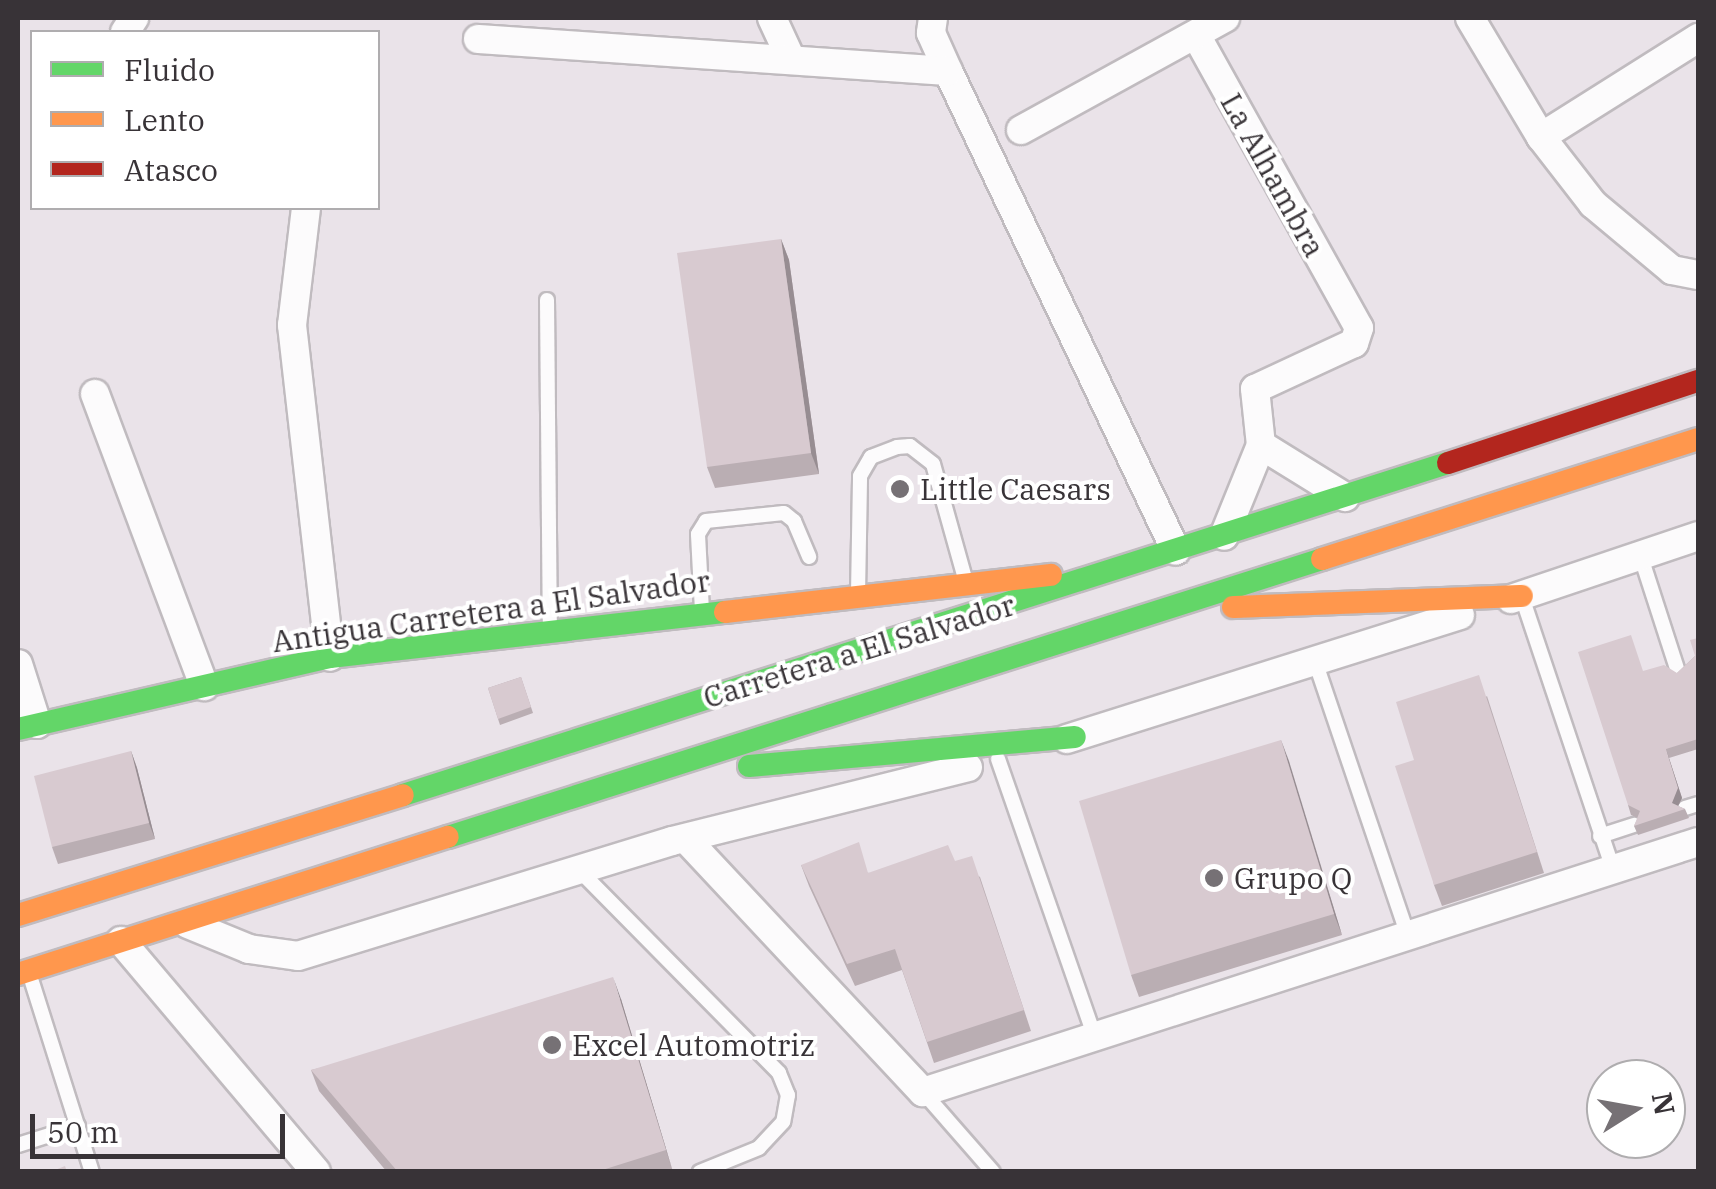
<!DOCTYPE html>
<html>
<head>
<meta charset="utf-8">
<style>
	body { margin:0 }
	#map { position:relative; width:1716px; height:1189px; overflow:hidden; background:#eae3e9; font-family:"IBM Plex Serif",serif }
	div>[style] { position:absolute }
	.roads { filter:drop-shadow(2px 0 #c0bbbf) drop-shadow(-2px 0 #c0bbbf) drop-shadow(0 2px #c0bbbf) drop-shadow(0 -2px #c0bbbf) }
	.lane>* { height:14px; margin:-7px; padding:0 7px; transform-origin:7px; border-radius:7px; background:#fcfbfc }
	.street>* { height:28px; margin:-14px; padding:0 14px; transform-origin:14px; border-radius:14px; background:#fcfbfc }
	.fast>* { height:22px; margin:-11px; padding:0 11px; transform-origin:11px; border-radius:11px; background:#63d668 }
	.slow>* { height:22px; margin:-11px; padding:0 11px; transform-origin:11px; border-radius:11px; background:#ff974d }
	.jam>* { height:22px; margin:-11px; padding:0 11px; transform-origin:11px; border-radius:11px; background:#b3261e }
	.wall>* { inset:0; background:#baaeb3 }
	.shaded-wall>* { inset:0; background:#978d92 }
	.building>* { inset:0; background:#d8cad0 }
	.dots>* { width:28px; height:28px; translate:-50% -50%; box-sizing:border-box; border:5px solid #fff; border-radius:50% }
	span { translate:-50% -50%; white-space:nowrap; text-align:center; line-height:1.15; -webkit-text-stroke:8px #fff; paint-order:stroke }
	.street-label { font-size:30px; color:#383337 }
	.poi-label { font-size:30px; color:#383337 }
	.left { translate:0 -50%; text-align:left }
	.frame { position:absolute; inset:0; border:20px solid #383337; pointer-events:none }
	.legend { position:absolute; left:30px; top:30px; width:350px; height:180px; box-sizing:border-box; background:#fff; border:2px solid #afadaf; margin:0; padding:12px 18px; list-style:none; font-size:30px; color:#383337 }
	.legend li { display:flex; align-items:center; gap:20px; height:50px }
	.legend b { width:50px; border:2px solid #afadaf }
	.north { position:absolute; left:1586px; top:1059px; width:100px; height:100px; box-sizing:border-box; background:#fff; border:2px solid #afadaf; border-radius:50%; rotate:79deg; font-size:28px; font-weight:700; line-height:40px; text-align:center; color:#383337 }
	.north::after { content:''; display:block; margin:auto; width:35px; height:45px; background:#767175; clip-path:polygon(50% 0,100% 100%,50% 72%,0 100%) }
	.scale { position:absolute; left:30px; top:1114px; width:255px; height:45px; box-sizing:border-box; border:5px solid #383337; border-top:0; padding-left:12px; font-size:30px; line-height:35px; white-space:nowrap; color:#383337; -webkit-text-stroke:8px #fff; paint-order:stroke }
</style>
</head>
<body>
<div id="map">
	<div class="roads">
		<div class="lane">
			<div style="left:547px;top:300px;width:328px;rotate:89.5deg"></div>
			<div style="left:1640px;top:554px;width:124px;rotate:72.1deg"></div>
			<div style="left:858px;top:594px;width:118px;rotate:-89deg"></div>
			<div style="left:860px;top:476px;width:22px;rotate:-60deg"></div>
			<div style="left:871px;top:457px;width:28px;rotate:-21deg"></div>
			<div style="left:897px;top:447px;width:13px;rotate:-4deg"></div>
			<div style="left:910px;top:446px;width:29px;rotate:38deg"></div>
			<div style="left:933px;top:464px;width:123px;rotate:74.4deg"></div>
			<div style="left:1525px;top:606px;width:274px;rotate:71.5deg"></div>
			<div style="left:702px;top:611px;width:77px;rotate:-93deg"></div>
			<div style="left:698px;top:534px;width:15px;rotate:-58deg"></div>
			<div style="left:706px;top:521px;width:78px;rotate:-5.9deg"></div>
			<div style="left:784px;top:513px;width:13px;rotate:39deg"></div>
			<div style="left:794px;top:521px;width:39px;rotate:67deg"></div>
			<div style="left:1315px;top:661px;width:287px;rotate:71.3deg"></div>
			<div style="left:998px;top:759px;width:292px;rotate:70.8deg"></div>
			<div style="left:1685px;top:808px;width:14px;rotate:-17deg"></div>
			<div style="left:1600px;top:836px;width:36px;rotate:-18deg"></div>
			<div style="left:579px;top:870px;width:285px;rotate:45.4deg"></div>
			<div style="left:779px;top:1073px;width:24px;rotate:68deg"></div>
			<div style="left:788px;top:1095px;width:27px;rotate:100deg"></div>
			<div style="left:783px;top:1122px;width:35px;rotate:133deg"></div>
			<div style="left:759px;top:1148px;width:64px;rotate:157.9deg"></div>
			<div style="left:32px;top:982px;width:199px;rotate:72.5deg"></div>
			<div style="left:923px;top:1092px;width:106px;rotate:48.8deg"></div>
			<div style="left:18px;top:1145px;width:63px;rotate:-17.6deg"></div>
		</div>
		<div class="street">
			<div style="left:772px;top:18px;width:45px;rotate:65.1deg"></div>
			<div style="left:933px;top:18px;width:15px;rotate:98deg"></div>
			<div style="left:931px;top:33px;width:42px;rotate:65.9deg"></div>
			<div style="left:948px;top:71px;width:531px;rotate:64.59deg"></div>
			<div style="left:1470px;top:18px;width:139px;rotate:59.2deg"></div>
			<div style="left:1541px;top:137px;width:85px;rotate:52.2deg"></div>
			<div style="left:1593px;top:204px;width:103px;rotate:39.9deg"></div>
			<div style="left:1672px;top:270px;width:26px;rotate:11deg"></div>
			<div style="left:125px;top:32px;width:17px;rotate:-57deg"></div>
			<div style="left:1196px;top:35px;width:335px;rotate:60.9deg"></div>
			<div style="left:1359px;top:328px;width:16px;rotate:108deg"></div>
			<div style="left:1354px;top:343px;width:109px;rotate:155.1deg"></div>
			<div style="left:1255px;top:389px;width:56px;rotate:83.9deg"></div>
			<div style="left:1261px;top:445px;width:98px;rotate:112.1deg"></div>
			<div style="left:478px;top:39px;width:471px;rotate:3.9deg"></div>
			<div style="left:1021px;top:130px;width:233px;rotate:-28.8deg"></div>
			<div style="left:1541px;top:137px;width:186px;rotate:-32.2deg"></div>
			<div style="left:306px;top:208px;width:118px;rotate:96.8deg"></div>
			<div style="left:292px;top:325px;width:334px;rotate:83.5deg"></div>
			<div style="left:95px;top:394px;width:312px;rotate:69.5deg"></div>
			<div style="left:1261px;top:445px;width:99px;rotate:31.8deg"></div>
			<div style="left:1511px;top:599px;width:197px;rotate:-18.6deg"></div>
			<div style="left:18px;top:664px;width:63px;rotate:72.4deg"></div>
			<div style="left:1067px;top:739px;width:412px;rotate:-17.5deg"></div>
			<div style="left:686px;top:839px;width:347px;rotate:46.9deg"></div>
			<div style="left:923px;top:1092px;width:814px;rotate:-17.88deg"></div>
			<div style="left:188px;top:924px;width:66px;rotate:22.3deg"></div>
			<div style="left:249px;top:949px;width:49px;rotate:8.1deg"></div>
			<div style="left:298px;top:956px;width:391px;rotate:-17.1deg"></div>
			<div style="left:672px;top:841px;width:305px;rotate:-14deg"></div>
			<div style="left:121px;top:941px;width:302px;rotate:49.8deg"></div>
		</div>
		<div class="fast">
			<div style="left:18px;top:729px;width:320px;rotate:-13deg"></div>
			<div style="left:330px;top:657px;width:398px;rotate:-6.5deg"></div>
			<div style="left:749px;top:766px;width:327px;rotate:-5.1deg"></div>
			<div style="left:403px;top:795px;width:1096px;rotate:-17.63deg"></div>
			<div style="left:448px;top:837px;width:917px;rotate:-17.64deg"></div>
		</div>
		<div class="slow">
			<div style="left:1322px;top:559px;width:395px;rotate:-17.7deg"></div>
			<div style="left:1233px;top:607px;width:289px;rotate:-2.2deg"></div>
			<div style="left:725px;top:612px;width:328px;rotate:-6.5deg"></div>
			<div style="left:18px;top:915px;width:403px;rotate:-17.3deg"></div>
			<div style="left:18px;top:974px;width:451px;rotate:-17.7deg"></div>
		</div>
		<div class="jam">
			<div style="left:1448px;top:463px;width:263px;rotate:-18.2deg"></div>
		</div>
	</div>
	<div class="wall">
		<div style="clip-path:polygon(781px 239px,789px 260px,819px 474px,715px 488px,707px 467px)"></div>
		<div style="clip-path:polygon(1698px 638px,1698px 749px,1669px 758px,1682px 798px,1678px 806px,1685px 809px,1689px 818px,1638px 835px,1634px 826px,1638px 818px,1631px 815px,1628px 805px,1643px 671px,1677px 673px,1695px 656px)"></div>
		<div style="clip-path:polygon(521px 677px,533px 713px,500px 725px,488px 688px)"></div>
		<div style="clip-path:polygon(1487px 696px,1544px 873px,1442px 906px,1434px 885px,1414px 760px)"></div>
		<div style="clip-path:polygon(1281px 740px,1342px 935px,1139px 997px,1131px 975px)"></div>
		<div style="clip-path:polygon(131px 751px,137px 768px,155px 839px,58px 864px,52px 847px)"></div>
		<div style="clip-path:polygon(955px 861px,980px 877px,1031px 1031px,934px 1063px,902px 970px,855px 986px,809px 886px,801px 865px,870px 873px)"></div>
		<div style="clip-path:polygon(621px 999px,673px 1172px,387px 1172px,319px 1091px,311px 1070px)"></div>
	</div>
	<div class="shaded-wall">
		<div style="clip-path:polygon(781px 239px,789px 260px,819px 474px,811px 453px)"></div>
		<div style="clip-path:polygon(1281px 740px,1289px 761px,1342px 935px,1334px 914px)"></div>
		<div style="clip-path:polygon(1666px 749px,1682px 798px,1675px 812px,1672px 803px)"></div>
		<div style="clip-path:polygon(131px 751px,137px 768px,155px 839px,149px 823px)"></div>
		<div style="clip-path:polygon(613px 977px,621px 999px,673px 1172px,666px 1150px)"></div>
	</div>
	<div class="building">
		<div style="clip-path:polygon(781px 239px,811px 453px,707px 467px,677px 253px)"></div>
		<div style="clip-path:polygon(1631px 635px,1643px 671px,1664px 665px,1677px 673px,1695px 656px,1690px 640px,1698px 638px,1698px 739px,1666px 749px,1678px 788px,1672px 803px,1685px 809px,1634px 826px,1640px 811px,1628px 805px,1578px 652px)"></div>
		<div style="clip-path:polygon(1479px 675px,1537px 852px,1434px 885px,1395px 766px,1414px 760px,1396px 702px)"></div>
		<div style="clip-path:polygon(521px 677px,531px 707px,498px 719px,488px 688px)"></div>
		<div style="clip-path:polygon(1281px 740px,1334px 914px,1131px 975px,1079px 801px)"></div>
		<div style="clip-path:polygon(131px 751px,149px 823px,52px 847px,34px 776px)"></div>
		<div style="clip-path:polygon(859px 842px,868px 873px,948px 845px,955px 861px,972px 856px,1024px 1010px,927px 1042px,895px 949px,847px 964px,801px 865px)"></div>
		<div style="clip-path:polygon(613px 977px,666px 1150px,596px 1172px,398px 1172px,311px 1070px)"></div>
		<div style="clip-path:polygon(65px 1166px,67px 1172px,50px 1172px)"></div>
	</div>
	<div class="dots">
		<div style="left:900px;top:489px;background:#767175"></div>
		<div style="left:1214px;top:878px;background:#767175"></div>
		<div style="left:552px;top:1045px;background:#767175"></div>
	</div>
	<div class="street-label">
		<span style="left:1273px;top:175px;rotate:61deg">La Alhambra</span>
		<span style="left:491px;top:611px;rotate:-8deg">Antigua Carretera a El Salvador</span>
		<span style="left:859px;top:651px;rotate:-17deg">Carretera a El Salvador</span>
	</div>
	<div class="poi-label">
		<span class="left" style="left:920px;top:489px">Little Caesars</span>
		<span class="left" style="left:1234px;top:878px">Grupo Q</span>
		<span class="left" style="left:572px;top:1045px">Excel Automotriz</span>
	</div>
	<div class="frame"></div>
	<ul class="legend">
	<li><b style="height:12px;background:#63d668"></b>Fluido</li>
	<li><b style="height:12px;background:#ff974d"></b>Lento</li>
	<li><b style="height:12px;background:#b3261e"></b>Atasco</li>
	</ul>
	<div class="north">N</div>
	<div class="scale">50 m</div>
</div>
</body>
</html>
